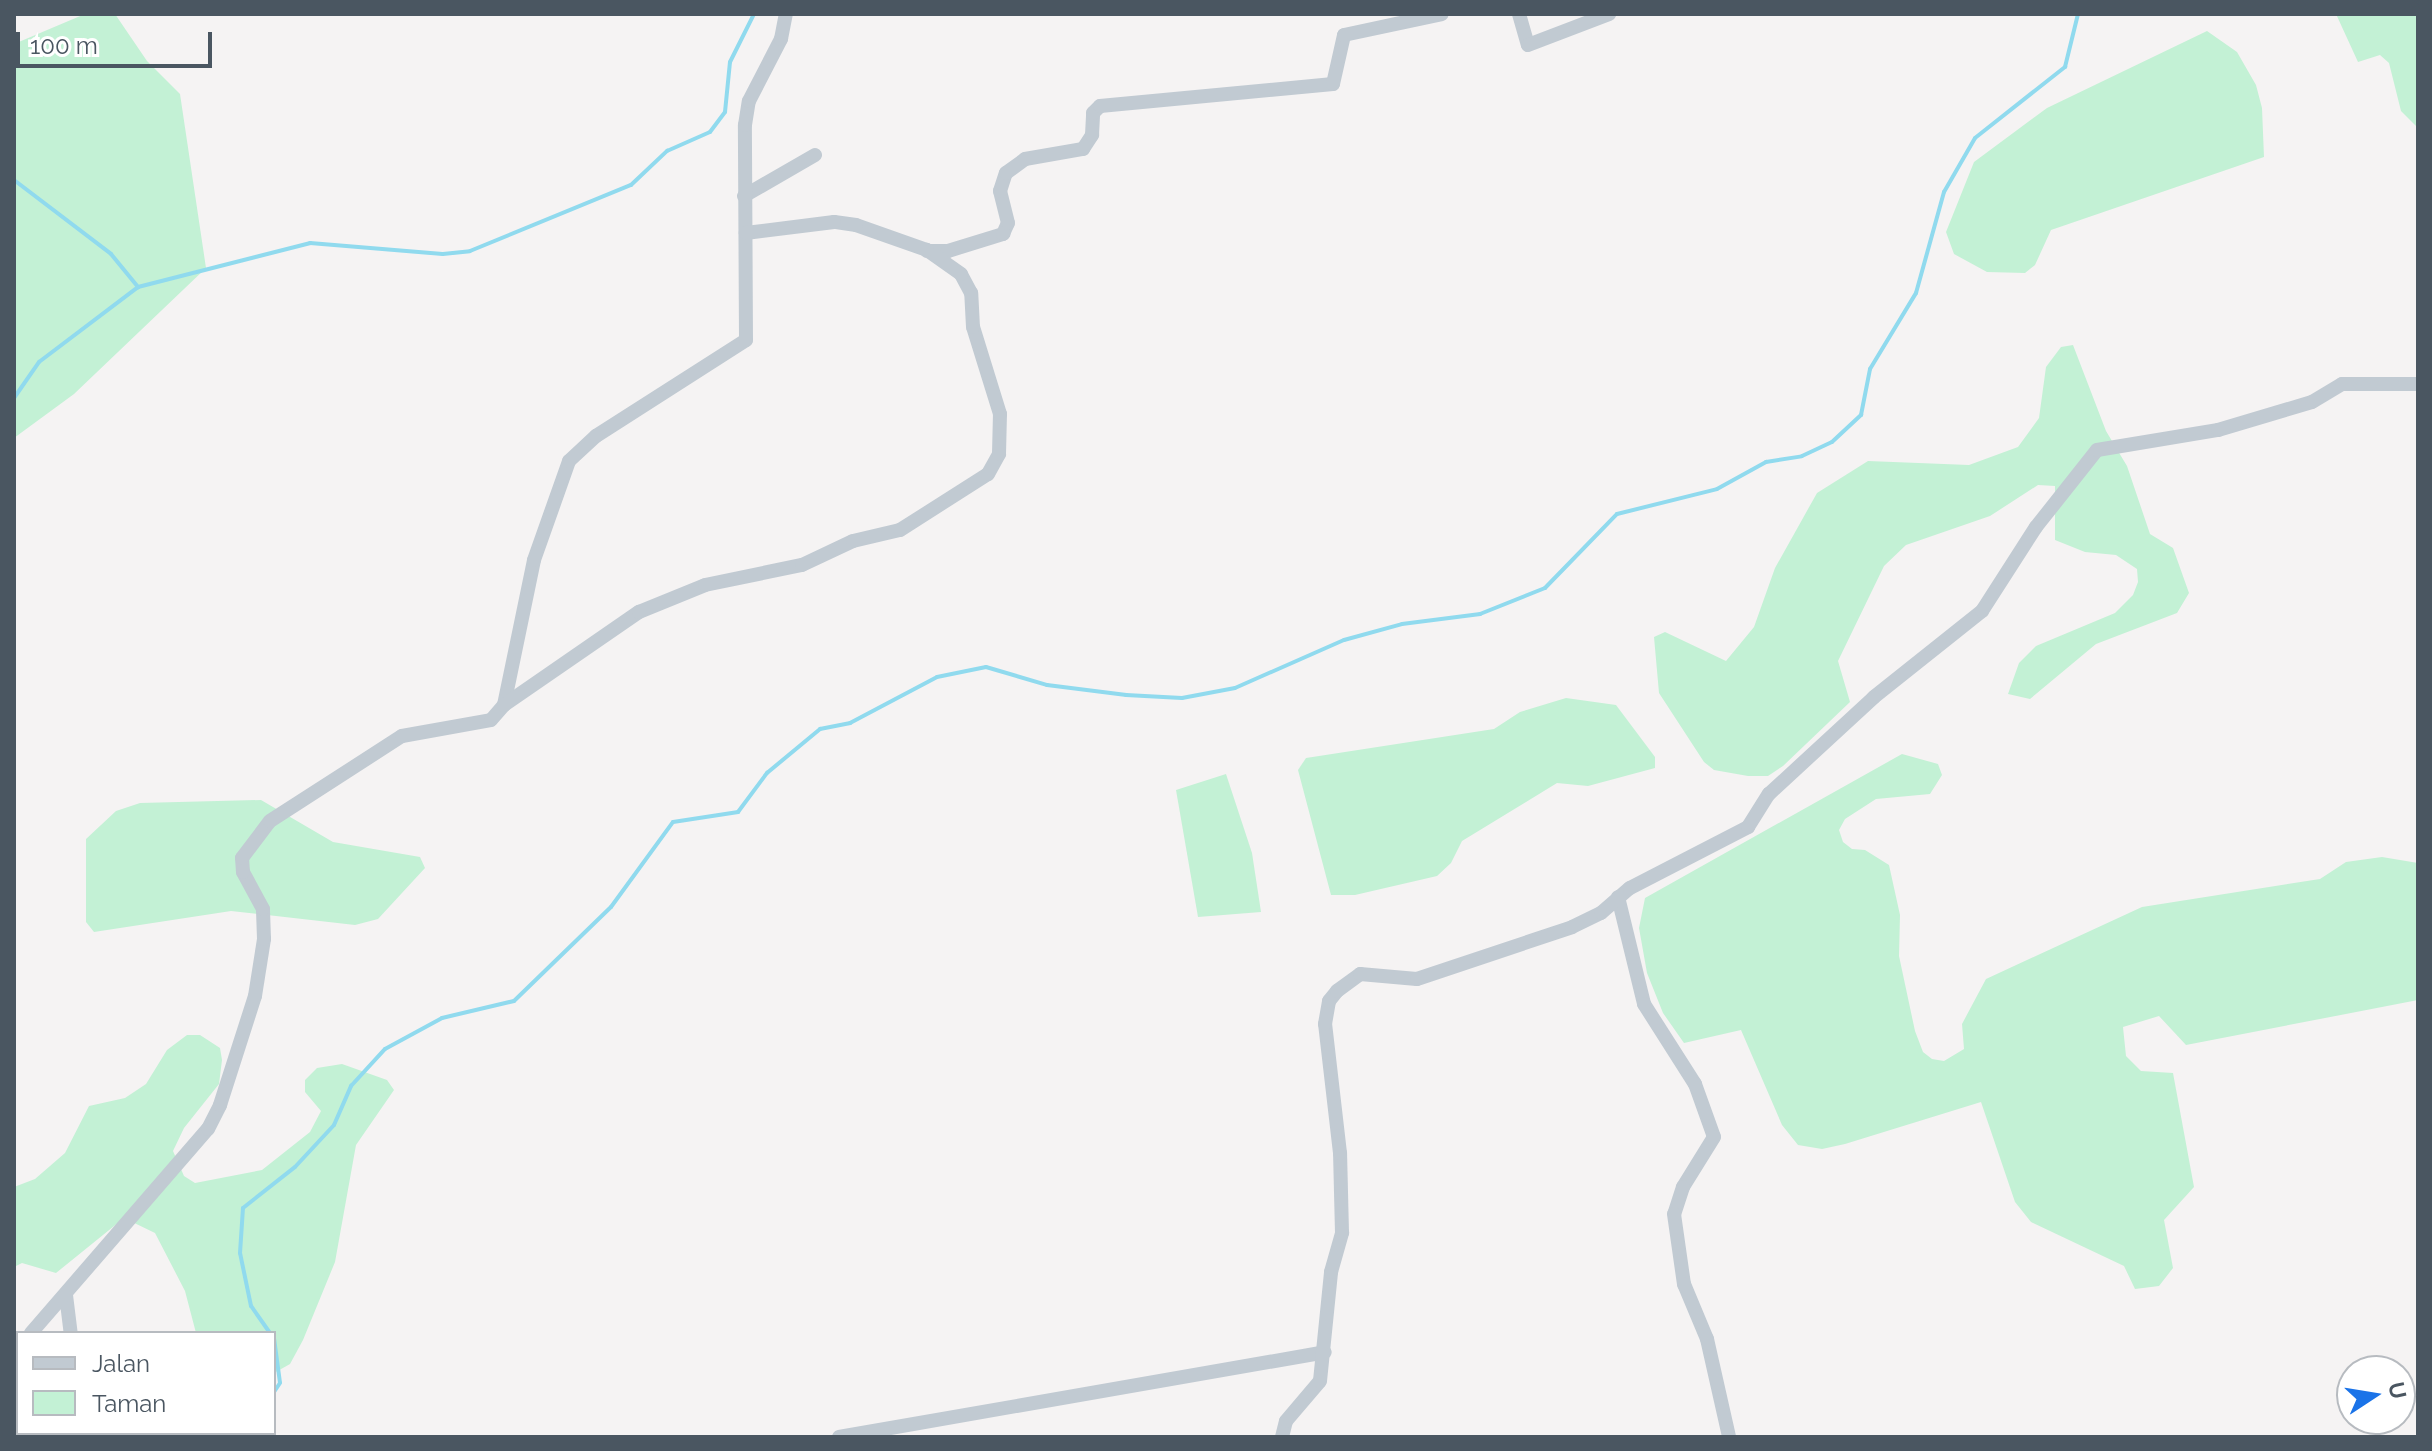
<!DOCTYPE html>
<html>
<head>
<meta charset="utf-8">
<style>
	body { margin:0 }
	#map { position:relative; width:2432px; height:1451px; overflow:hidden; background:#f5f3f3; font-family:Raleway,sans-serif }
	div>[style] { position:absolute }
	.green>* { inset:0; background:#c3f1d5 }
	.stream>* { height:4px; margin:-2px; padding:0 2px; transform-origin:2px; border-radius:2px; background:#90daee }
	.minor>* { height:14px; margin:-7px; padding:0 7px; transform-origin:7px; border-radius:7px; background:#c1cad2 }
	span { translate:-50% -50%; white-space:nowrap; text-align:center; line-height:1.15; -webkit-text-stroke:6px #fff; paint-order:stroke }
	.frame { position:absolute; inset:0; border:16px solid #4a5661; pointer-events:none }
	.legend { position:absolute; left:16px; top:1331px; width:260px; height:104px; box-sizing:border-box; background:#fff; border:2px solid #b7bbc0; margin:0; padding:10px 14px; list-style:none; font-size:24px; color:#4a5661 }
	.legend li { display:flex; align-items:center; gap:16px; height:40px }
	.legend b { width:40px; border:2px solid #b7bbc0 }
	.north { position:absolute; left:2336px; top:1355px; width:80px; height:80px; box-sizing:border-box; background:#fff; border:2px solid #b7bbc0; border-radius:50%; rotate:78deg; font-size:22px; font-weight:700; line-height:32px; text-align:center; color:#4a5661 }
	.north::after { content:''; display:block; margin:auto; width:28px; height:36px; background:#1a73e8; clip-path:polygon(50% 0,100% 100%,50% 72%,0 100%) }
	.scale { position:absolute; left:16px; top:32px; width:196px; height:36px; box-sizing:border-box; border:4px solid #4a5661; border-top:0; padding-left:10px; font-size:24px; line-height:28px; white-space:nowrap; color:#4a5661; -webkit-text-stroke:6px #fff; paint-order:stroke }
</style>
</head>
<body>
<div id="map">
	<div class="green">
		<div style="clip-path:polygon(85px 14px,115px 14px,147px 61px,180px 94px,206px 268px,74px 394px,14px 438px,14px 44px)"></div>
		<div style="clip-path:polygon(2336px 14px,2418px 14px,2418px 128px,2401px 111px,2389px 63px,2380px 55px,2358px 62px)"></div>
		<div style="clip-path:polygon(2207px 31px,2237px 52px,2256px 85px,2262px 108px,2264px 157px,2051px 230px,2035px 265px,2025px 273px,1987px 272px,1954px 254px,1946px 232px,1974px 162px,2047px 108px)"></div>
		<div style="clip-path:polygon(2073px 345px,2106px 431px,2127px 466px,2150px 534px,2173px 548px,2189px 593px,2177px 613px,2096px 644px,2030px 699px,2008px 694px,2019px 663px,2036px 646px,2115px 613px,2133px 595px,2138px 582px,2137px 569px,2116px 555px,2085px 552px,2055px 540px,2055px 486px,2038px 485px,1990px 516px,1906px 545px,1884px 566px,1838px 661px,1850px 702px,1783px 766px,1768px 776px,1748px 776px,1714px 770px,1704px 762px,1659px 693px,1654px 637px,1665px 632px,1726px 661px,1754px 627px,1775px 568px,1817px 493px,1868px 461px,1969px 465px,2018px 447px,2039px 418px,2046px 367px,2061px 347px)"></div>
		<div style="clip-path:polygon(1566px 698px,1616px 705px,1655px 757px,1655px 768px,1588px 786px,1557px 783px,1462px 841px,1451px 863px,1437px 876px,1355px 895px,1331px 895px,1298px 770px,1306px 758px,1494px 729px,1520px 712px)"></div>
		<div style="clip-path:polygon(1902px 754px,1938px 764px,1942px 775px,1930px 794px,1876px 799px,1845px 819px,1839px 830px,1843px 842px,1852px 849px,1865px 850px,1889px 865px,1900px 915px,1899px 956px,1915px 1031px,1923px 1052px,1932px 1059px,1944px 1061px,1964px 1049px,1962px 1024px,1986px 979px,2142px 907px,2320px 879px,2346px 862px,2382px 857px,2418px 863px,2418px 1000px,2186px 1045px,2159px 1016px,2123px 1027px,2126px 1056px,2141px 1071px,2173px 1073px,2194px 1187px,2164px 1220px,2173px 1268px,2159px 1286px,2135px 1289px,2124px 1266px,2031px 1222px,2015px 1202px,1981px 1102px,1845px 1144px,1822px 1149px,1798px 1145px,1782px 1125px,1741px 1030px,1684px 1043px,1663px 1013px,1647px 973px,1639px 928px,1645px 898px)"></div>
		<div style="clip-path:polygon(1226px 774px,1252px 853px,1261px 912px,1198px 917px,1176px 790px)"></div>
		<div style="clip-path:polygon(261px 800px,333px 842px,420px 857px,425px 868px,378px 919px,355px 925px,231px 911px,94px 932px,86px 922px,86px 839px,116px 811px,140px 803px)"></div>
		<div style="clip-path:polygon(187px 1035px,200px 1035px,220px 1048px,222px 1060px,219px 1084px,184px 1128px,173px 1151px,184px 1176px,195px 1183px,262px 1170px,310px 1132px,321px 1111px,305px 1092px,305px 1080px,317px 1068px,342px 1064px,387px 1080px,394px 1090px,356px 1145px,335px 1262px,303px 1340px,290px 1364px,274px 1373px,274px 1333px,196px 1333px,185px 1291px,155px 1233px,124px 1218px,56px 1273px,22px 1263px,14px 1267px,14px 1187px,35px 1179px,65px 1153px,89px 1106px,125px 1098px,146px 1084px,167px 1050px)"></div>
	</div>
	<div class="stream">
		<div style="left:14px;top:180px;width:122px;rotate:37.3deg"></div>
		<div style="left:111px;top:254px;width:43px;rotate:50.7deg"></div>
		<div style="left:138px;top:287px;width:178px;rotate:-14.3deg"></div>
		<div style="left:310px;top:243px;width:133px;rotate:4.7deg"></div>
		<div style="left:443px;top:254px;width:27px;rotate:-6deg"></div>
		<div style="left:470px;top:251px;width:174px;rotate:-22.3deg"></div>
		<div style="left:631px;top:185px;width:50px;rotate:-43.4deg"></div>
		<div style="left:667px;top:151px;width:47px;rotate:-23.8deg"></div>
		<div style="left:710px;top:132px;width:25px;rotate:-53deg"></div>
		<div style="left:725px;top:112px;width:50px;rotate:-84.3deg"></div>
		<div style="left:730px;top:62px;width:54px;rotate:-63.4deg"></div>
		<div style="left:14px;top:398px;width:44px;rotate:-55.2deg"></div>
		<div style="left:39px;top:362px;width:124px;rotate:-37.1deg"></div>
		<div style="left:270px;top:1333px;width:33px;rotate:-125deg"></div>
		<div style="left:251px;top:1306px;width:54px;rotate:-101.7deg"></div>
		<div style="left:240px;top:1253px;width:45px;rotate:-86.2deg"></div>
		<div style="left:243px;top:1208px;width:66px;rotate:-38.3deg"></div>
		<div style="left:295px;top:1167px;width:57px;rotate:-47.1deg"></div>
		<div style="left:334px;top:1125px;width:43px;rotate:-66.4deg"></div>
		<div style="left:351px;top:1086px;width:50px;rotate:-47.4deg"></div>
		<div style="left:385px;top:1049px;width:65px;rotate:-28.5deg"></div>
		<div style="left:442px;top:1018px;width:74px;rotate:-13.3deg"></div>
		<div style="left:514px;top:1001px;width:135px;rotate:-44.1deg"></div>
		<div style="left:611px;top:907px;width:105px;rotate:-53.9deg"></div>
		<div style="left:673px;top:822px;width:66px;rotate:-8.7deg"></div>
		<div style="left:738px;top:812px;width:49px;rotate:-53.4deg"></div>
		<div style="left:767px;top:773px;width:69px;rotate:-39.7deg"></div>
		<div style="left:820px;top:729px;width:31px;rotate:-11deg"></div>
		<div style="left:850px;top:723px;width:98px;rotate:-27.9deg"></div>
		<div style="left:937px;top:677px;width:50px;rotate:-11.5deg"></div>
		<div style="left:986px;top:667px;width:64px;rotate:16.4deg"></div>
		<div style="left:1047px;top:685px;width:80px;rotate:7.2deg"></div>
		<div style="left:1126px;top:695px;width:56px;rotate:3.1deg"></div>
		<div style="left:1182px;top:698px;width:54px;rotate:-10.7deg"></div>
		<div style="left:1235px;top:688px;width:119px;rotate:-23.8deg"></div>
		<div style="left:1344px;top:640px;width:60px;rotate:-15.4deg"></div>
		<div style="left:1402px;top:624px;width:79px;rotate:-7.3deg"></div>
		<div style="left:1480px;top:614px;width:70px;rotate:-21.8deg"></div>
		<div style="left:1545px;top:588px;width:103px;rotate:-45.8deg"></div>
		<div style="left:1617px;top:514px;width:103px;rotate:-14deg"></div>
		<div style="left:1717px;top:489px;width:56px;rotate:-28.9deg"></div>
		<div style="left:1766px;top:462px;width:36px;rotate:-9deg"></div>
		<div style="left:1802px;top:456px;width:33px;rotate:-25deg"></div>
		<div style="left:1832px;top:442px;width:40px;rotate:-43deg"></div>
		<div style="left:1861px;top:415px;width:47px;rotate:-78.9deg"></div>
		<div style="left:1870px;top:369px;width:89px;rotate:-58.8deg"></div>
		<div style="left:1916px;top:293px;width:105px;rotate:-74.5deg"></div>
		<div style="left:1944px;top:192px;width:62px;rotate:-60.1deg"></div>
		<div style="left:1975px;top:138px;width:115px;rotate:-38.3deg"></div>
		<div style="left:2065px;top:67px;width:55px;rotate:-76.2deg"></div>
		<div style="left:274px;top:1338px;width:45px;rotate:82.4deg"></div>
		<div style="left:280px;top:1383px;width:11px;rotate:124deg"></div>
		<div style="left:236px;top:1437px;width:6px;rotate:-39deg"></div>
	</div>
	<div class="minor">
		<div style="left:1519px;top:14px;width:32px;rotate:74deg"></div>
		<div style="left:1528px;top:45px;width:87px;rotate:-20.9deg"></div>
		<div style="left:744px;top:196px;width:82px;rotate:-30deg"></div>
		<div style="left:927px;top:251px;width:21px"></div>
		<div style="left:948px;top:251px;width:58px;rotate:-17.2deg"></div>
		<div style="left:1003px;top:234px;width:12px;rotate:-66deg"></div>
		<div style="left:1008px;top:223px;width:33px;rotate:-104deg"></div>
		<div style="left:1000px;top:191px;width:19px;rotate:-72deg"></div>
		<div style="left:1006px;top:173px;width:24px;rotate:-36deg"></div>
		<div style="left:1025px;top:159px;width:59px;rotate:-9.8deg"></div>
		<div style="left:1083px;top:149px;width:17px;rotate:-57deg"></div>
		<div style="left:1092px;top:135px;width:22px;rotate:-87deg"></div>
		<div style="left:1093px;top:113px;width:10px;rotate:-45deg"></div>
		<div style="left:1100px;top:106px;width:234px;rotate:-5.4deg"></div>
		<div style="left:1333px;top:84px;width:50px;rotate:-77.3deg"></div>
		<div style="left:1344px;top:35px;width:100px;rotate:-12.1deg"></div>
		<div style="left:504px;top:705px;width:148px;rotate:-78.3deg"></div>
		<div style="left:534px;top:560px;width:105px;rotate:-70.5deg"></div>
		<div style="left:569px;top:461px;width:37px;rotate:-43deg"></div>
		<div style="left:596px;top:436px;width:178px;rotate:-32.6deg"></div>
		<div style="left:746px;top:340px;width:215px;rotate:-90.3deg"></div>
		<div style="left:745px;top:125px;width:24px;rotate:-81deg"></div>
		<div style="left:749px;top:101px;width:70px;rotate:-62.7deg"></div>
		<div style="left:781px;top:39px;width:25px;rotate:-79deg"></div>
		<div style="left:1618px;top:897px;width:110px;rotate:76.3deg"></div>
		<div style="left:1644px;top:1004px;width:95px;rotate:57.5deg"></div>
		<div style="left:1695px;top:1084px;width:56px;rotate:70.3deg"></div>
		<div style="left:1714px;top:1137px;width:59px;rotate:121.8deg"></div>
		<div style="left:1683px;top:1187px;width:28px;rotate:108deg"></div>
		<div style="left:1674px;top:1214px;width:71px;rotate:81.9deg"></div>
		<div style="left:1684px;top:1284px;width:60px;rotate:67.3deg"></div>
		<div style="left:1707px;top:1339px;width:100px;rotate:77.3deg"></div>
		<div style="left:66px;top:1295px;width:38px;rotate:83deg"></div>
		<div style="left:31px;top:1333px;width:270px;rotate:-49.1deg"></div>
		<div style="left:208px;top:1129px;width:27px;rotate:-63deg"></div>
		<div style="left:220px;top:1105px;width:114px;rotate:-72.2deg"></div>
		<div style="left:255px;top:996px;width:58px;rotate:-81deg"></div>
		<div style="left:264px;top:939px;width:30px;rotate:-92deg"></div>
		<div style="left:263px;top:909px;width:42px;rotate:-118.4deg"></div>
		<div style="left:243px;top:872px;width:14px;rotate:-94deg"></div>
		<div style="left:242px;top:858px;width:46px;rotate:-52.9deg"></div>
		<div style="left:270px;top:821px;width:157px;rotate:-32.8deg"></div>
		<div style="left:402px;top:736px;width:90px;rotate:-10.2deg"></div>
		<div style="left:491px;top:720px;width:20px;rotate:-49deg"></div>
		<div style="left:504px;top:705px;width:164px;rotate:-34.6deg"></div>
		<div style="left:639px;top:612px;width:71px;rotate:-22.2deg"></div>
		<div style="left:705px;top:585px;width:99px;rotate:-11.7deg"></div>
		<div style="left:802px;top:565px;width:56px;rotate:-25.2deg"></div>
		<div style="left:853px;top:541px;width:48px;rotate:-13.2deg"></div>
		<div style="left:900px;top:530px;width:104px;rotate:-32.5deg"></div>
		<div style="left:988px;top:474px;width:23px;rotate:-61deg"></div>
		<div style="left:999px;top:454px;width:40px;rotate:-88.6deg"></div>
		<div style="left:1000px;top:414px;width:91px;rotate:-107.2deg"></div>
		<div style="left:973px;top:327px;width:34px;rotate:-93deg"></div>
		<div style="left:971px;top:293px;width:21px;rotate:-118deg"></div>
		<div style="left:961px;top:274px;width:42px;rotate:-144.8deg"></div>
		<div style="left:927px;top:250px;width:75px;rotate:-160.6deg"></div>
		<div style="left:856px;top:225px;width:22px;rotate:-172deg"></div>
		<div style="left:834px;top:222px;width:89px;rotate:172.9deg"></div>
		<div style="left:14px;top:1351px;width:6px;rotate:-45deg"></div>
		<div style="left:134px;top:1433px;width:4px;rotate:76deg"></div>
		<div style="left:839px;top:1437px;width:493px;rotate:-9.9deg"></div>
		<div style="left:1282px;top:1437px;width:16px;rotate:-76deg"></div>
		<div style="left:1286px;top:1421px;width:52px;rotate:-49.6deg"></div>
		<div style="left:1320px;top:1381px;width:110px;rotate:-84.2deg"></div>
		<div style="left:1331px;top:1272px;width:41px;rotate:-74.2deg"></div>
		<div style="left:1342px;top:1233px;width:80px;rotate:-91.4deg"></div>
		<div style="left:1340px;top:1153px;width:130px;rotate:-96.6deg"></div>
		<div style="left:1325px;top:1024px;width:23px;rotate:-80deg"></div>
		<div style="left:1329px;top:1001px;width:13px;rotate:-51deg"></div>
		<div style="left:1337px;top:991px;width:29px;rotate:-36deg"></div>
		<div style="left:1360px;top:974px;width:57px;rotate:5deg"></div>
		<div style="left:1417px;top:979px;width:163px;rotate:-18.5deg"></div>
		<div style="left:1572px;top:927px;width:32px;rotate:-26deg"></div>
		<div style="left:1601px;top:913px;width:38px;rotate:-41deg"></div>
		<div style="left:1630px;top:888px;width:133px;rotate:-27.3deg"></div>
		<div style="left:1748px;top:827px;width:39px;rotate:-58deg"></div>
		<div style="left:1769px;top:794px;width:143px;rotate:-42.7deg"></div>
		<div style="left:1874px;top:697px;width:138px;rotate:-38.5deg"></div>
		<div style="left:1982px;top:611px;width:100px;rotate:-57.3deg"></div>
		<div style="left:2036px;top:527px;width:98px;rotate:-51.6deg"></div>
		<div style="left:2097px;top:450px;width:123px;rotate:-9.4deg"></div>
		<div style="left:2218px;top:430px;width:98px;rotate:-16.6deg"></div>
		<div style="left:2312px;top:402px;width:35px;rotate:-31deg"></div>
		<div style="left:2342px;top:384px;width:76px"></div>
	</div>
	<div class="frame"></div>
	<ul class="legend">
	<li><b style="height:10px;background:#c1cad2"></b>Jalan</li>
	<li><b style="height:22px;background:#c3f1d5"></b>Taman</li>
	</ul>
	<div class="north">U</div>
	<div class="scale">100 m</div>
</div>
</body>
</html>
